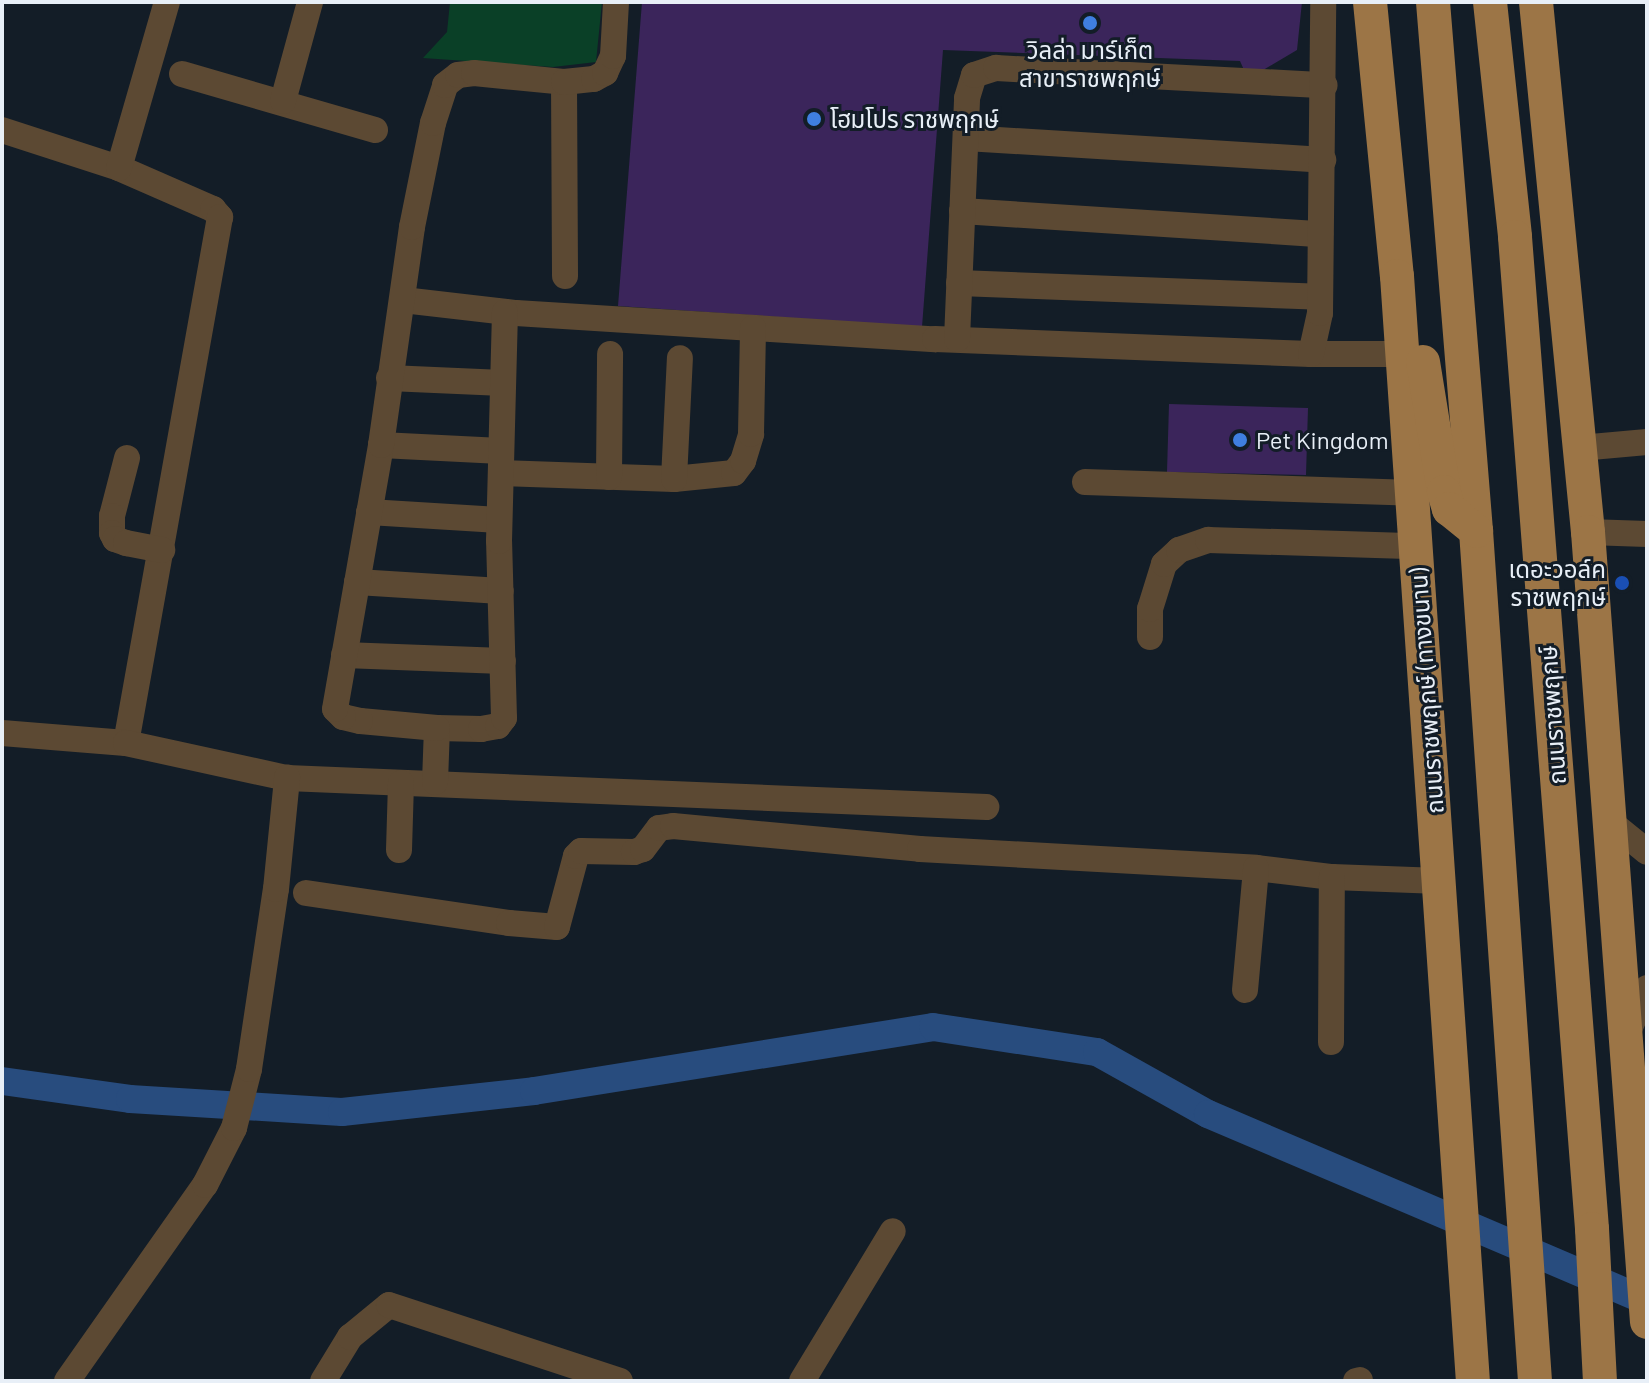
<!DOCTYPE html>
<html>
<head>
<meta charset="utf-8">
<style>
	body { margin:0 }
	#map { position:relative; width:1649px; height:1383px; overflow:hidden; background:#131d27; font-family:Barlow,"Noto Sans Thai",sans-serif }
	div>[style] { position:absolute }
	.green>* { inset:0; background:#0a4027 }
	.canal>* { height:28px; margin:-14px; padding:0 14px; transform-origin:14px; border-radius:14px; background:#284c7e }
	.building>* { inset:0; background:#3b255b }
	.minor>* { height:26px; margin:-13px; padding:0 13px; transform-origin:13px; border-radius:13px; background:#5c4933 }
	.major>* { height:34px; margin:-17px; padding:0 17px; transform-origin:17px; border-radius:17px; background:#9c7546 }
	.dots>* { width:22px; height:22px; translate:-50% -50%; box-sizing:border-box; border:4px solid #131d27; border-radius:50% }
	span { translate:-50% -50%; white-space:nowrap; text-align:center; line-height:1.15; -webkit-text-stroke:6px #131d27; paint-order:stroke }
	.poi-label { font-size:24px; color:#e8eff7 }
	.left { translate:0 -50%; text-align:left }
	.right { translate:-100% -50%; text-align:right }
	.street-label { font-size:24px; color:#e8eff7 }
	.frame { position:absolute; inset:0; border:4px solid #e8eff7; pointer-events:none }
</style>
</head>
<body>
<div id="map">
	<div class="green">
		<div style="clip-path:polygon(450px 2px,602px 2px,596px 62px,553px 67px,423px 58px,447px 32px)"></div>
	</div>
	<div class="canal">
		<div style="left:2px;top:1081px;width:129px;rotate:8deg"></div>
		<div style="left:130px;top:1099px;width:212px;rotate:3.5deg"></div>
		<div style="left:342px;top:1112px;width:193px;rotate:-6.2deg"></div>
		<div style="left:534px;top:1091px;width:404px;rotate:-9.1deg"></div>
		<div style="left:933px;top:1027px;width:166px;rotate:8.7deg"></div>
		<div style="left:1097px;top:1052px;width:127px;rotate:29.2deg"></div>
		<div style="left:1208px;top:1114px;width:477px;rotate:23.1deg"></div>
	</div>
	<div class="building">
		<div style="clip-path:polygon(642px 2px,1302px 2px,1297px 50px,1248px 79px,1240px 61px,943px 50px,922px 327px,618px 306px)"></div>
		<div style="clip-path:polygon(1169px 404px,1308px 408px,1306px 475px,1167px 472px)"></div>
	</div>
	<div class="minor">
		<div style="left:182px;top:74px;width:201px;rotate:16.2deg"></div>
		<div style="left:564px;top:82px;width:194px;rotate:89.7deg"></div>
		<div style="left:283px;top:101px;width:103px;rotate:-74.7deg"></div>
		<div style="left:2px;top:130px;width:123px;rotate:18deg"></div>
		<div style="left:119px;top:168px;width:103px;rotate:23.6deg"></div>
		<div style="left:213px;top:209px;width:11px;rotate:49deg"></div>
		<div style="left:220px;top:217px;width:534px;rotate:100.13deg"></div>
		<div style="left:966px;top:138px;width:358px;rotate:3.5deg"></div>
		<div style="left:119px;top:168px;width:173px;rotate:-73.9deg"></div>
		<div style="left:962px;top:211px;width:359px;rotate:3.7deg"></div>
		<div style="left:959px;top:283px;width:361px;rotate:2.2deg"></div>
		<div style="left:403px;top:300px;width:114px;rotate:6.6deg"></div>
		<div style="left:516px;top:313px;width:420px;rotate:3.6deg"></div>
		<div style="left:935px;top:339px;width:376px;rotate:2.3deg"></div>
		<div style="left:1311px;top:354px;width:91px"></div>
		<div style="left:957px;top:339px;width:241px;rotate:-87.6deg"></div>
		<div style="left:967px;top:98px;width:24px;rotate:-73deg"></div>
		<div style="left:974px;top:75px;width:23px;rotate:-18deg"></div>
		<div style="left:996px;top:68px;width:329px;rotate:3deg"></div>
		<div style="left:1311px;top:354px;width:42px;rotate:-77.6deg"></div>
		<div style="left:1320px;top:313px;width:311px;rotate:-89.4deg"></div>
		<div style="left:389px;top:378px;width:114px;rotate:2.5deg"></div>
		<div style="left:381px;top:445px;width:120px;rotate:2.9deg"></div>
		<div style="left:1580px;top:448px;width:67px;rotate:-5.1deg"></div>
		<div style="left:127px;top:458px;width:60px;rotate:104.5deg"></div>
		<div style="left:112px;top:516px;width:17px;rotate:90deg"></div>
		<div style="left:112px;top:533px;width:7px;rotate:63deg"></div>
		<div style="left:115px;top:539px;width:12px;rotate:20deg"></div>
		<div style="left:126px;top:543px;width:37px;rotate:11deg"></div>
		<div style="left:502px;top:473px;width:172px;rotate:2deg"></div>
		<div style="left:674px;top:479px;width:60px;rotate:-5.7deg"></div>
		<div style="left:734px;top:473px;width:15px;rotate:-53deg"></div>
		<div style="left:743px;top:461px;width:28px;rotate:-73deg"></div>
		<div style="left:751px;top:434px;width:106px;rotate:-88.9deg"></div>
		<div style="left:609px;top:477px;width:123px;rotate:-89.5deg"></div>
		<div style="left:674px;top:479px;width:121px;rotate:-87.2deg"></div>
		<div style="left:1085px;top:482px;width:328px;rotate:1.9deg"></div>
		<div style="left:369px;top:512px;width:130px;rotate:3.5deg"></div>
		<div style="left:1588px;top:532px;width:59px;rotate:1.9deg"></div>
		<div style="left:357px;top:582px;width:144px;rotate:3.6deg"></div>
		<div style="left:1150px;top:637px;width:28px;rotate:-90deg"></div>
		<div style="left:1150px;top:609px;width:47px;rotate:-72.7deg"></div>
		<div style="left:1164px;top:564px;width:21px;rotate:-43deg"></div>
		<div style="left:1179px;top:550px;width:31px;rotate:-19deg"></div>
		<div style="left:1208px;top:540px;width:208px;rotate:1.7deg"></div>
		<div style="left:344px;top:655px;width:159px;rotate:2.2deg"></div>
		<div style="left:437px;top:728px;width:44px;rotate:1.3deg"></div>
		<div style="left:481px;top:729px;width:17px;rotate:-10deg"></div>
		<div style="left:498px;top:726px;width:10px;rotate:-53deg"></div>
		<div style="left:504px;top:718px;width:177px;rotate:-91.6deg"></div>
		<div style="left:499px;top:541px;width:229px;rotate:-88.5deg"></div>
		<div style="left:2px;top:733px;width:124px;rotate:4.6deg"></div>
		<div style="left:126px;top:743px;width:165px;rotate:12.3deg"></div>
		<div style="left:287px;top:778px;width:700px;rotate:2.38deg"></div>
		<div style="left:435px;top:782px;width:54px;rotate:-87.9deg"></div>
		<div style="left:437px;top:728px;width:77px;rotate:-174.8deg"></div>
		<div style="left:360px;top:721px;width:17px;rotate:-167deg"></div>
		<div style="left:343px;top:717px;width:11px;rotate:-135deg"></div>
		<div style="left:335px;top:709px;width:268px;rotate:-80.1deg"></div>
		<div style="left:381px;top:445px;width:220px;rotate:-81.9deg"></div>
		<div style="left:412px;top:227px;width:106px;rotate:-78.6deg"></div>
		<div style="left:433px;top:123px;width:40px;rotate:-72deg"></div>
		<div style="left:445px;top:85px;width:16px;rotate:-38deg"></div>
		<div style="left:458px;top:75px;width:16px;rotate:-7deg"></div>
		<div style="left:474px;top:73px;width:90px;rotate:5.7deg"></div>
		<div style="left:564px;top:82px;width:30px;rotate:-6deg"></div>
		<div style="left:594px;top:79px;width:13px;rotate:-29deg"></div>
		<div style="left:605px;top:73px;width:19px;rotate:-65deg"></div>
		<div style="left:613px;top:56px;width:54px;rotate:-86.8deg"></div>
		<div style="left:1609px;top:821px;width:49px;rotate:39.2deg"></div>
		<div style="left:399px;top:850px;width:67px;rotate:-88.3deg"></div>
		<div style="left:306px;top:893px;width:205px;rotate:8.4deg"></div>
		<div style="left:509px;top:923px;width:48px;rotate:4.8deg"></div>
		<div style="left:557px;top:927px;width:73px;rotate:-75deg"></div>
		<div style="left:576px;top:856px;width:7px;rotate:-45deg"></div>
		<div style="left:581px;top:851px;width:53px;rotate:1.1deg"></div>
		<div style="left:634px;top:852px;width:9px;rotate:-18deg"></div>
		<div style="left:643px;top:849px;width:26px;rotate:-53deg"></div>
		<div style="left:659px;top:828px;width:14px;rotate:-8deg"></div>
		<div style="left:673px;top:826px;width:248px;rotate:5.3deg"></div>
		<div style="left:920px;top:849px;width:337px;rotate:3.2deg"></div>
		<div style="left:1256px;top:868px;width:77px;rotate:6.8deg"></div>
		<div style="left:1332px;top:877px;width:108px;rotate:2.1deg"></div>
		<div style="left:1245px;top:990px;width:122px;rotate:-84.8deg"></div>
		<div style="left:1627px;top:1034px;width:50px;rotate:-66.5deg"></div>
		<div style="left:1331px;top:1042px;width:165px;rotate:-89.7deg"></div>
		<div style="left:67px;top:1381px;width:240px;rotate:-54.9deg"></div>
		<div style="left:205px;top:1185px;width:64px;rotate:-63deg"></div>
		<div style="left:234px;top:1128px;width:61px;rotate:-75.7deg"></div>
		<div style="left:249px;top:1069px;width:182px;rotate:-81.5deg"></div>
		<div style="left:276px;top:889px;width:112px;rotate:-84.3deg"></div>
		<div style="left:323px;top:1381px;width:52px;rotate:-58.5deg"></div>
		<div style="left:350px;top:1337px;width:50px;rotate:-39.4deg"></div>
		<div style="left:389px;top:1305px;width:243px;rotate:18.2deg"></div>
		<div style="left:802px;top:1381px;width:175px;rotate:-58.8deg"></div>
		<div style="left:1356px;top:1381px;width:4px;rotate:-14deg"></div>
	</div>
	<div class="major">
		<div style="left:1370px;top:2px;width:275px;rotate:84.4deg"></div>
		<div style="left:1397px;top:276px;width:1108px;rotate:86.07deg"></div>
		<div style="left:1433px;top:2px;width:531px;rotate:85.35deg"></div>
		<div style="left:1476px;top:531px;width:852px;rotate:86.03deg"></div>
		<div style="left:1490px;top:2px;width:236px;rotate:83.9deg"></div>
		<div style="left:1515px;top:237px;width:995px;rotate:85.56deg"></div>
		<div style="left:1592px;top:1229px;width:152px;rotate:87deg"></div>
		<div style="left:1536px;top:2px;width:533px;rotate:84.4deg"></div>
		<div style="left:1588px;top:532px;width:792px;rotate:85.73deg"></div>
		<div style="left:1423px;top:362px;width:132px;rotate:80.8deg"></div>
		<div style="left:1444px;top:492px;width:18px;rotate:74deg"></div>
		<div style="left:1449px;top:509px;width:35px;rotate:39deg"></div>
	</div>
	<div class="dots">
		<div style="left:1090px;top:23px;background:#3f7fe0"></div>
		<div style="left:814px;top:119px;background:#3f7fe0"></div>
		<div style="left:1240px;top:440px;background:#3f7fe0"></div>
		<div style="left:1622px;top:583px;background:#1a4fb4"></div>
	</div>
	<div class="poi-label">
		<span style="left:1090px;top:64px">วิลล่า มาร์เก็ต<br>สาขาราชพฤกษ์</span>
		<span class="left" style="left:830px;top:119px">โฮมโปร ราชพฤกษ์</span>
		<span class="left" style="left:1256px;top:440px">Pet Kingdom</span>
		<span class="right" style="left:1606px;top:583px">เดอะวอล์ค<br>ราชพฤกษ์</span>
	</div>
	<div class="street-label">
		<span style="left:1426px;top:691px;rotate:-94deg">ถนนราชพฤกษ์ (ทางขนาน)</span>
		<span style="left:1552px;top:715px;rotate:-94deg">ถนนราชพฤกษ์</span>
	</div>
	<div class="frame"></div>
</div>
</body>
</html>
